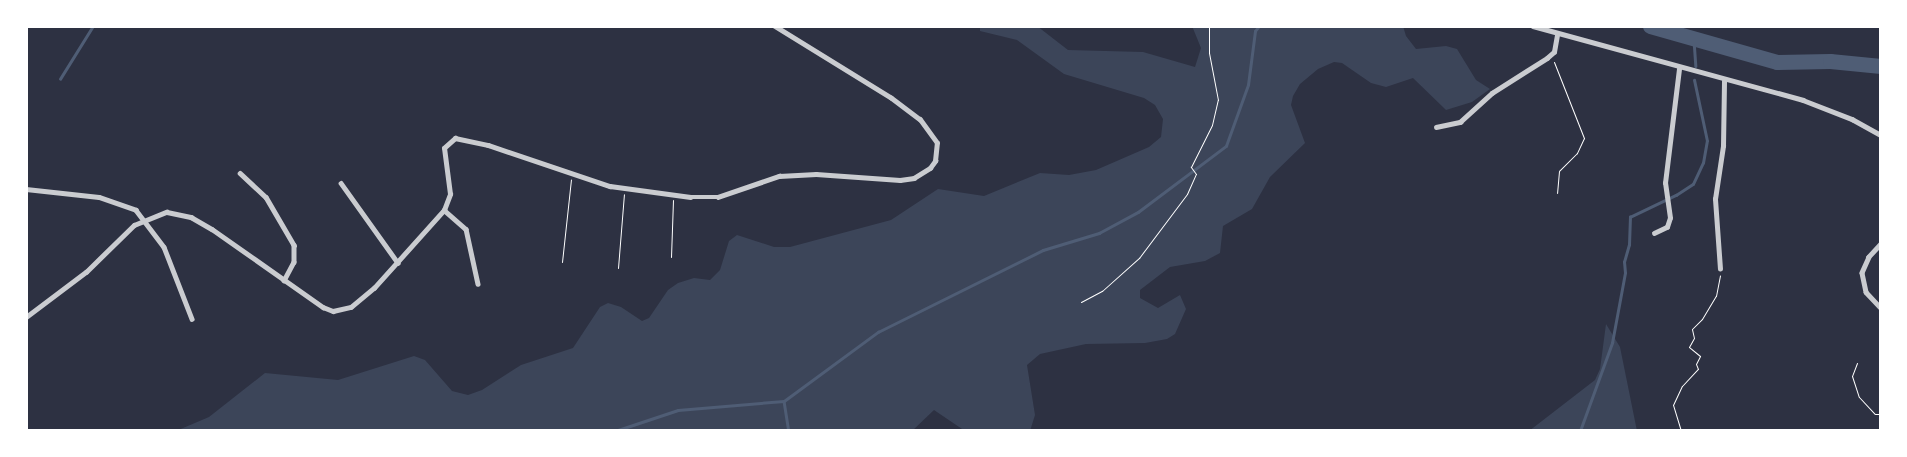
<!DOCTYPE html>
<html>
<head>
<meta charset="utf-8">
<style>
	body { margin:0 }
	#map { position:relative; width:1907px; height:457px; overflow:hidden; background:#2d3142; font-family:Manrope,sans-serif }
	div>[style] { position:absolute }
	.green>* { inset:0; background:#3c4559 }
	.stream>* { height:2.5px; margin:-1.25px; padding:0 1.25px; transform-origin:1.25px; border-radius:1.25px; background:#4f5d75 }
	.river>* { height:15px; margin:-7.5px; padding:0 7.5px; transform-origin:7.5px; border-radius:7.5px; background:#4f5d75 }
	.path>* { height:1px; margin:-0.5px; padding:0 0.5px; transform-origin:0.5px; border-radius:0.5px; background:#fff }
	.minor>* { height:4.5px; margin:-2.25px; padding:0 2.25px; transform-origin:2.25px; border-radius:2.25px; background:#caccd0 }
	span { translate:-50% -50%; white-space:nowrap; text-align:center; line-height:1.15; -webkit-text-stroke:5px #fff; paint-order:stroke }
	.frame { position:absolute; inset:0; border:28px solid #fff; pointer-events:none }
</style>
</head>
<body>
<div id="map">
	<div class="green">
		<div style="clip-path:polygon(980px 26px,1037px 26px,1068px 50px,1143px 52px,1195px 67px,1201px 48px,1192px 26px,1403px 26px,1406px 36px,1416px 49px,1446px 46px,1457px 49px,1476px 80px,1490px 89px,1472px 102px,1446px 110px,1413px 78px,1386px 87px,1371px 83px,1342px 63px,1334px 62px,1318px 69px,1300px 84px,1293px 96px,1291px 105px,1305px 143px,1270px 177px,1252px 209px,1223px 226px,1220px 253px,1205px 261px,1170px 267px,1140px 290px,1140px 298px,1158px 308px,1180px 295px,1186px 309px,1175px 334px,1167px 339px,1145px 343px,1086px 344px,1040px 354px,1027px 365px,1035px 415px,1030px 431px,965px 431px,934px 410px,912px 431px,176px 431px,209px 417px,265px 373px,338px 380px,414px 356px,425px 360px,452px 391px,468px 395px,482px 390px,521px 365px,573px 348px,600px 307px,608px 303px,621px 307px,642px 321px,649px 318px,668px 290px,678px 283px,694px 278px,710px 280px,720px 270px,729px 241px,737px 235px,774px 247px,790px 247px,891px 220px,938px 189px,984px 196px,1040px 173px,1069px 175px,1096px 170px,1149px 147px,1161px 137px,1163px 119px,1155px 105px,1144px 98px,1064px 74px,1017px 40px,980px 31px)"></div>
		<div style="clip-path:polygon(1606px 324px,1620px 347px,1637px 431px,1529px 431px,1595px 380px,1600px 369px)"></div>
	</div>
	<div class="stream">
		<div style="left:1694px;top:40px;width:26px;rotate:86deg"></div>
		<div style="left:60px;top:79px;width:62px;rotate:-58.1deg"></div>
		<div style="left:784px;top:401px;width:30px;rotate:81deg"></div>
		<div style="left:615px;top:431px;width:66px;rotate:-18.4deg"></div>
		<div style="left:678px;top:410px;width:106px;rotate:-4.9deg"></div>
		<div style="left:784px;top:401px;width:117px;rotate:-36.3deg"></div>
		<div style="left:878px;top:332px;width:184px;rotate:-26.4deg"></div>
		<div style="left:1043px;top:250px;width:59px;rotate:-16.9deg"></div>
		<div style="left:1099px;top:233px;width:44px;rotate:-28.3deg"></div>
		<div style="left:1138px;top:212px;width:110px;rotate:-36.9deg"></div>
		<div style="left:1226px;top:146px;width:65px;rotate:-70.2deg"></div>
		<div style="left:1248px;top:85px;width:54px;rotate:-82.6deg"></div>
		<div style="left:1255px;top:31px;width:6px;rotate:-51deg"></div>
		<div style="left:1580px;top:431px;width:94px;rotate:-70deg"></div>
		<div style="left:1612px;top:343px;width:71px;rotate:-79.5deg"></div>
		<div style="left:1625px;top:273px;width:11px;rotate:-95deg"></div>
		<div style="left:1624px;top:262px;width:18px;rotate:-74deg"></div>
		<div style="left:1629px;top:245px;width:28px;rotate:-88deg"></div>
		<div style="left:1630px;top:217px;width:51px;rotate:-25.6deg"></div>
		<div style="left:1676px;top:195px;width:20px;rotate:-33deg"></div>
		<div style="left:1693px;top:184px;width:23px;rotate:-65deg"></div>
		<div style="left:1703px;top:163px;width:22px;rotate:-80deg"></div>
		<div style="left:1707px;top:141px;width:62px;rotate:-102deg"></div>
	</div>
	<div class="river">
		<div style="left:1650px;top:26px;width:132px;rotate:15.8deg"></div>
		<div style="left:1777px;top:62px;width:53px;rotate:-1.1deg"></div>
		<div style="left:1830px;top:61px;width:51px;rotate:5.6deg"></div>
	</div>
	<div class="path">
		<div style="left:1554px;top:62px;width:82px;rotate:68.5deg"></div>
		<div style="left:1584px;top:138px;width:17px;rotate:115deg"></div>
		<div style="left:1577px;top:153px;width:25px;rotate:135deg"></div>
		<div style="left:1559px;top:171px;width:22px;rotate:95deg"></div>
		<div style="left:671px;top:257px;width:57px;rotate:-88deg"></div>
		<div style="left:562px;top:262px;width:83px;rotate:-83.8deg"></div>
		<div style="left:618px;top:268px;width:74px;rotate:-85.4deg"></div>
		<div style="left:1081px;top:302px;width:24px;rotate:-28deg"></div>
		<div style="left:1102px;top:291px;width:50px;rotate:-41.7deg"></div>
		<div style="left:1139px;top:258px;width:80px;rotate:-53.1deg"></div>
		<div style="left:1187px;top:194px;width:22px;rotate:-66deg"></div>
		<div style="left:1196px;top:174px;width:9px;rotate:-126deg"></div>
		<div style="left:1191px;top:167px;width:47px;rotate:-63.4deg"></div>
		<div style="left:1212px;top:125px;width:26px;rotate:-77deg"></div>
		<div style="left:1218px;top:100px;width:48px;rotate:-100.8deg"></div>
		<div style="left:1209px;top:53px;width:27px;rotate:-90deg"></div>
		<div style="left:1857px;top:363px;width:14px;rotate:111deg"></div>
		<div style="left:1852px;top:376px;width:22px;rotate:72deg"></div>
		<div style="left:1859px;top:397px;width:23px;rotate:47deg"></div>
		<div style="left:1875px;top:414px;width:6px"></div>
		<div style="left:1681px;top:431px;width:27px;rotate:-107deg"></div>
		<div style="left:1673px;top:405px;width:21px;rotate:-65deg"></div>
		<div style="left:1682px;top:386px;width:23px;rotate:-47deg"></div>
		<div style="left:1698px;top:369px;width:5px;rotate:-112deg"></div>
		<div style="left:1696px;top:364px;width:9px;rotate:-63deg"></div>
		<div style="left:1700px;top:356px;width:14px;rotate:-141deg"></div>
		<div style="left:1689px;top:347px;width:10px;rotate:-61deg"></div>
		<div style="left:1694px;top:338px;width:9px;rotate:-103deg"></div>
		<div style="left:1692px;top:329px;width:14px;rotate:-45deg"></div>
		<div style="left:1702px;top:319px;width:27px;rotate:-59deg"></div>
		<div style="left:1716px;top:296px;width:21px;rotate:-79deg"></div>
	</div>
	<div class="minor">
		<div style="left:1533px;top:26px;width:280px;rotate:15.3deg"></div>
		<div style="left:1803px;top:100px;width:53px;rotate:21.2deg"></div>
		<div style="left:1852px;top:119px;width:33px;rotate:29deg"></div>
		<div style="left:1436px;top:127px;width:25px;rotate:-12deg"></div>
		<div style="left:1460px;top:122px;width:43px;rotate:-42.2deg"></div>
		<div style="left:1492px;top:93px;width:65px;rotate:-32.5deg"></div>
		<div style="left:1547px;top:58px;width:9px;rotate:-41deg"></div>
		<div style="left:1554px;top:52px;width:17px;rotate:-80deg"></div>
		<div style="left:240px;top:173px;width:35px;rotate:43deg"></div>
		<div style="left:266px;top:197px;width:56px;rotate:59.7deg"></div>
		<div style="left:294px;top:245px;width:17px;rotate:90deg"></div>
		<div style="left:294px;top:262px;width:21px;rotate:118deg"></div>
		<div style="left:341px;top:183px;width:98px;rotate:54.5deg"></div>
		<div style="left:26px;top:189px;width:73px;rotate:6.3deg"></div>
		<div style="left:99px;top:197px;width:39px;rotate:19deg"></div>
		<div style="left:136px;top:210px;width:46px;rotate:52.9deg"></div>
		<div style="left:164px;top:247px;width:77px;rotate:68.7deg"></div>
		<div style="left:444px;top:210px;width:29px;rotate:41deg"></div>
		<div style="left:466px;top:229px;width:56px;rotate:77.7deg"></div>
		<div style="left:1654px;top:233px;width:14px;rotate:-25deg"></div>
		<div style="left:1667px;top:227px;width:9px;rotate:-72deg"></div>
		<div style="left:1670px;top:218px;width:35px;rotate:-98deg"></div>
		<div style="left:1665px;top:183px;width:115px;rotate:-83deg"></div>
		<div style="left:1881px;top:244px;width:18px;rotate:133deg"></div>
		<div style="left:1869px;top:257px;width:17px;rotate:114deg"></div>
		<div style="left:1862px;top:273px;width:19px;rotate:78deg"></div>
		<div style="left:1866px;top:292px;width:22px;rotate:47deg"></div>
		<div style="left:1720px;top:269px;width:70px;rotate:-94.1deg"></div>
		<div style="left:1715px;top:199px;width:54px;rotate:-81.4deg"></div>
		<div style="left:1723px;top:146px;width:65px;rotate:-89.1deg"></div>
		<div style="left:26px;top:317px;width:75px;rotate:-36.9deg"></div>
		<div style="left:86px;top:272px;width:67px;rotate:-44.4deg"></div>
		<div style="left:134px;top:225px;width:35px;rotate:-22deg"></div>
		<div style="left:167px;top:212px;width:25px;rotate:12deg"></div>
		<div style="left:191px;top:217px;width:24px;rotate:30deg"></div>
		<div style="left:212px;top:229px;width:136px;rotate:35.1deg"></div>
		<div style="left:323px;top:307px;width:11px;rotate:22deg"></div>
		<div style="left:333px;top:311px;width:18px;rotate:-13deg"></div>
		<div style="left:351px;top:307px;width:30px;rotate:-40deg"></div>
		<div style="left:374px;top:288px;width:105px;rotate:-48.1deg"></div>
		<div style="left:444px;top:210px;width:17px;rotate:-69deg"></div>
		<div style="left:450px;top:194px;width:46px;rotate:-97.4deg"></div>
		<div style="left:444px;top:148px;width:15px;rotate:-42deg"></div>
		<div style="left:455px;top:138px;width:34px;rotate:12deg"></div>
		<div style="left:488px;top:145px;width:129px;rotate:18.6deg"></div>
		<div style="left:610px;top:186px;width:81px;rotate:7.8deg"></div>
		<div style="left:690px;top:197px;width:28px"></div>
		<div style="left:718px;top:197px;width:65px;rotate:-19deg"></div>
		<div style="left:779px;top:176px;width:37px;rotate:-3deg"></div>
		<div style="left:816px;top:174px;width:84px;rotate:4.1deg"></div>
		<div style="left:900px;top:180px;width:14px;rotate:-8deg"></div>
		<div style="left:914px;top:178px;width:19px;rotate:-32deg"></div>
		<div style="left:930px;top:168px;width:9px;rotate:-54deg"></div>
		<div style="left:935px;top:161px;width:18px;rotate:-84deg"></div>
		<div style="left:937px;top:143px;width:29px;rotate:-126deg"></div>
		<div style="left:920px;top:120px;width:36px;rotate:-143deg"></div>
		<div style="left:891px;top:98px;width:137px;rotate:-148.4deg"></div>
	</div>
	<div class="frame"></div>
</div>
</body>
</html>
